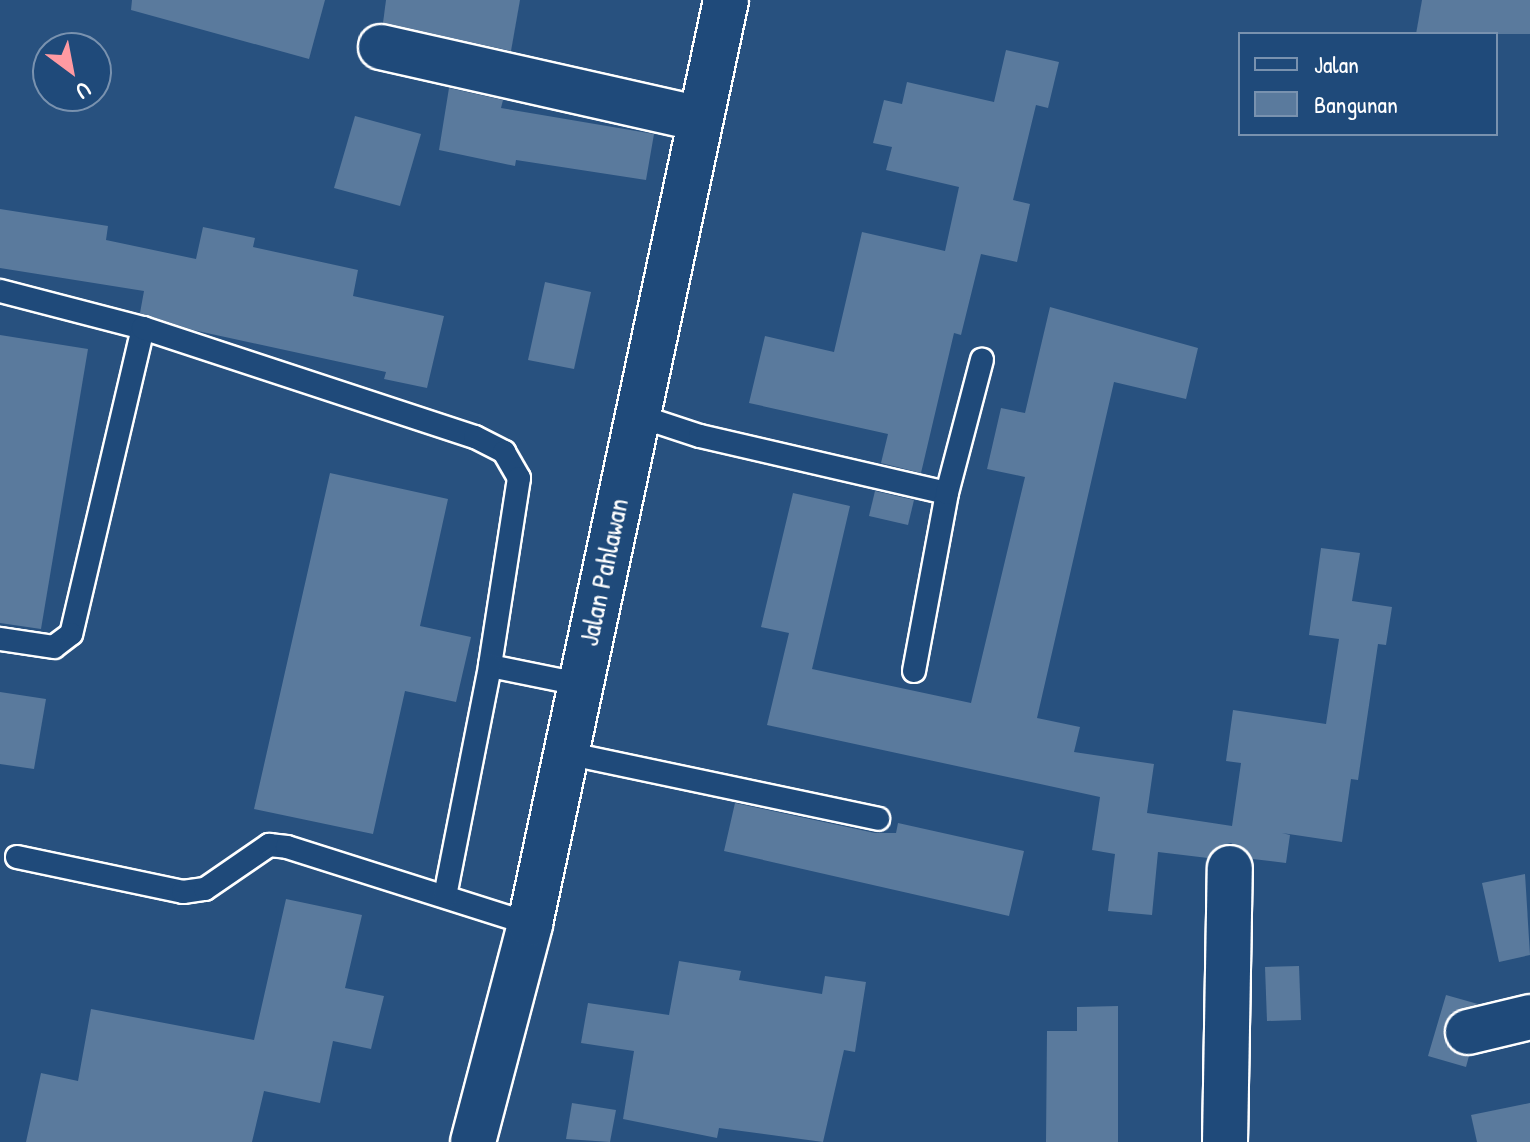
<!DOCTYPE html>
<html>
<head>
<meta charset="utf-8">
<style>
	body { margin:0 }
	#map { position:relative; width:1530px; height:1142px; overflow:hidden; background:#28517f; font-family:"Patrick Hand",sans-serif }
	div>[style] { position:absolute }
	.building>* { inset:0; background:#5a7a9d }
	.roads { filter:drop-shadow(2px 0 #fff) drop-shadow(-2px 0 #fff) drop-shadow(0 2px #fff) drop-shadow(0 -2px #fff) }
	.service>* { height:22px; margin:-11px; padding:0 11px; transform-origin:11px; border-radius:11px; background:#1f4a7a }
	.minor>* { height:44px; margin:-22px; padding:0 22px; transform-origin:22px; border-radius:22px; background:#1f4a7a }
	.tertiary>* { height:44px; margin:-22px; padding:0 22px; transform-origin:22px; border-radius:22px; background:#1f4a7a }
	span { translate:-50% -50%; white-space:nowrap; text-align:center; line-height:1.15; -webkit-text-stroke:6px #1f4a7a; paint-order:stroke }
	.street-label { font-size:28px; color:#fff }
	.legend { position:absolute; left:1238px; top:32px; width:260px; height:104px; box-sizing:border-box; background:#1f4a7a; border:2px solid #7992af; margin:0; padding:10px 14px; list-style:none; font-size:24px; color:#fff }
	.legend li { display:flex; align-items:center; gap:16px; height:40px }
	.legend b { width:40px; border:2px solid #7992af }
	.north { position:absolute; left:32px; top:32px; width:80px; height:80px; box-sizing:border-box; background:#1f4a7a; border:2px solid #7992af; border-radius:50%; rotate:148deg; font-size:22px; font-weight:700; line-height:32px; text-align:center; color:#fff }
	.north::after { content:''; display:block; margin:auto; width:28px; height:36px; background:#ff9aa2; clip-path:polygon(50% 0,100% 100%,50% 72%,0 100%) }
</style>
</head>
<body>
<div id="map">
	<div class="building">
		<div style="clip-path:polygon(132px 0,325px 0,309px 59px,131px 10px)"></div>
		<div style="clip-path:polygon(386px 0,520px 0,511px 51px,383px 23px)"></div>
		<div style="clip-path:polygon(1422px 0,1530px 0,1530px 34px,1416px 34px)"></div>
		<div style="clip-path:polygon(1006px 50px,1059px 62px,1048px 108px,1036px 105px,1013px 200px,1030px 204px,1017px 262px,981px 254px,961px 335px,954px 333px,921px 473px,881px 463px,888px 434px,749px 403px,765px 336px,834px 352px,862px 232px,945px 251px,959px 187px,886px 170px,892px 147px,873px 143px,884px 100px,902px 104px,907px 82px,994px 102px)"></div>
		<div style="clip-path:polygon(449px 88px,503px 100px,501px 108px,654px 134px,646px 180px,516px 160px,515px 166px,439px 150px)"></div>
		<div style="clip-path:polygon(355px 116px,421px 134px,400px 206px,334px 188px)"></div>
		<div style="clip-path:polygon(0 209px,108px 226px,106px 240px,196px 259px,203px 227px,255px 238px,253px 247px,358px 270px,353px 296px,444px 316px,427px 388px,384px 379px,386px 372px,193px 330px,140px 313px,144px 291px,0 268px)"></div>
		<div style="clip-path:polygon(545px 282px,591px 292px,574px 369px,528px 360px)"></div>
		<div style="clip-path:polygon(1050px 307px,1198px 348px,1186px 399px,1114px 382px,1037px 718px,1080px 727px,1074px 752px,1154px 764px,1147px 813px,1232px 826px,1241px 763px,1226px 761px,1233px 710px,1326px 724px,1339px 639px,1309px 635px,1321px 548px,1360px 553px,1352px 601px,1392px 607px,1386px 645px,1378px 644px,1358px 780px,1351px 779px,1342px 842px,1282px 833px,1290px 835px,1286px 863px,1253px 859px,1231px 843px,1217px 847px,1208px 858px,1158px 852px,1152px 915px,1108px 911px,1115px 854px,1092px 850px,1100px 797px,767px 725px,789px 633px,761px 627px,793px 493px,850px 506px,812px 669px,971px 703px,1025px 477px,987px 469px,1001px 408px,1025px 413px)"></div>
		<div style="clip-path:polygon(0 335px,88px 349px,41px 629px,0 623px)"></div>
		<div style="clip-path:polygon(330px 473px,448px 499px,420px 626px,471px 637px,456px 702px,405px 691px,373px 834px,254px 809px)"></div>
		<div style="clip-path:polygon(875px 491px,914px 500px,908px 525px,869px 516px)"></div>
		<div style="clip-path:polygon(0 692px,46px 699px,34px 769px,0 764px)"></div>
		<div style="clip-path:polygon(735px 803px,875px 833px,896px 833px,898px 823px,1024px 851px,1009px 916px,724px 851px)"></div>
		<div style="clip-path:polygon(1525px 874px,1530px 955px,1499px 962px,1482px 883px)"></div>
		<div style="clip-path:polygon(286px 899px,362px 915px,345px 988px,384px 996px,371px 1049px,333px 1041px,320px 1103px,264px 1091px,252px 1142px,26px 1142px,41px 1073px,78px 1081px,91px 1009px,254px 1040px)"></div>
		<div style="clip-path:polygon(679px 961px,741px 971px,739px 980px,822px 994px,825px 976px,866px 982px,855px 1052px,844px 1050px,823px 1142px,719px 1128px,717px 1138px,623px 1119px,634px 1051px,581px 1043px,588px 1003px,669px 1015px)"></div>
		<div style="clip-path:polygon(1299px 966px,1301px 1020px,1267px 1021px,1265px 967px)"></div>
		<div style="clip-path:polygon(1446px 995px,1478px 1004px,1451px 1013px,1444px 1026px,1449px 1049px,1469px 1056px,1466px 1067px,1428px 1056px)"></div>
		<div style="clip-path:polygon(1118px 1006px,1118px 1142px,1046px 1142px,1047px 1031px,1077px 1031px,1077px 1007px)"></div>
		<div style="clip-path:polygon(572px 1103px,616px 1110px,610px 1142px,566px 1139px)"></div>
		<div style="clip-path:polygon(1530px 1103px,1530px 1142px,1477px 1142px,1471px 1115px)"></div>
	</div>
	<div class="roads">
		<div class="service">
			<div style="left:0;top:291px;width:148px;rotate:14.5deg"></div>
			<div style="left:143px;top:328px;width:314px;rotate:103.2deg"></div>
			<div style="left:71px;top:634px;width:21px;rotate:143deg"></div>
			<div style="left:54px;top:647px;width:55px;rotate:-171.6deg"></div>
			<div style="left:143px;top:328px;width:349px;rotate:18.2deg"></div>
			<div style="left:475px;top:437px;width:33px;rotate:27deg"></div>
			<div style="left:504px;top:452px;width:30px;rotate:60deg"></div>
			<div style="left:519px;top:478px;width:190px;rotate:98.8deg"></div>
			<div style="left:490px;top:666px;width:91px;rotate:11.4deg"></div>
			<div style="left:636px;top:415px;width:67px;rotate:18.2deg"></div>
			<div style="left:700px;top:436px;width:253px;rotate:13deg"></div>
			<div style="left:947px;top:493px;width:181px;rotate:100.5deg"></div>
			<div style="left:947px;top:493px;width:138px;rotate:-75.3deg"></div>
			<div style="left:566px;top:753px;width:319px;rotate:11.9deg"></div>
			<div style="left:17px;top:857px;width:170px;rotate:11.9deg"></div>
			<div style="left:183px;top:892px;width:22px;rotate:-8deg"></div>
			<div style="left:205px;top:889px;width:78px;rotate:-34.5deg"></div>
			<div style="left:269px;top:845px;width:18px;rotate:6deg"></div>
			<div style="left:287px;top:847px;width:255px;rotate:17.6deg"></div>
			<div style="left:445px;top:896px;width:234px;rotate:-78.9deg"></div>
		</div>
		<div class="minor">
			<div style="left:381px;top:47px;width:327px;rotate:12.7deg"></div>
			<div style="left:1468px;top:1032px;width:64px;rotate:-13.6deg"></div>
			<div style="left:1225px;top:1142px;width:274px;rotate:-89deg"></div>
		</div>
		<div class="tertiary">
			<div style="left:473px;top:1142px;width:225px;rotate:-75.3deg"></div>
			<div style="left:530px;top:924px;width:945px;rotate:-78.02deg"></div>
		</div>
	</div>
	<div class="street-label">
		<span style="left:603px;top:572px;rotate:-78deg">Jalan Pahlawan</span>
	</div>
	<ul class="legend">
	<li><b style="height:10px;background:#1f4a7a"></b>Jalan</li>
	<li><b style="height:22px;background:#5a7a9d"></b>Bangunan</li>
	</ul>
	<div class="north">U</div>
</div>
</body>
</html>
